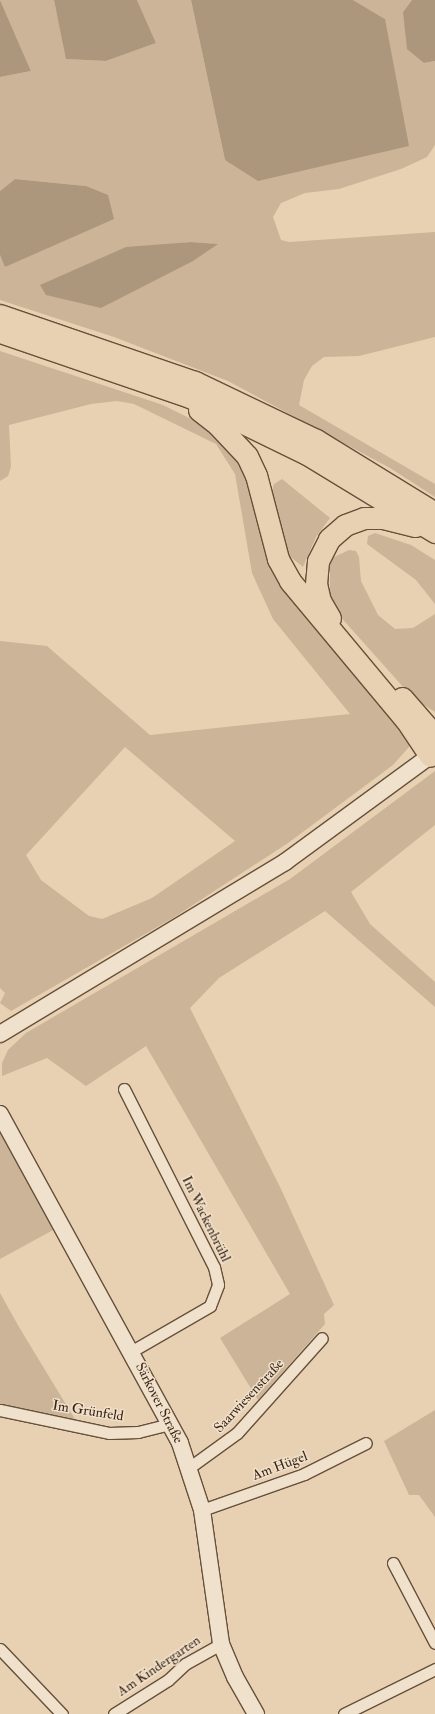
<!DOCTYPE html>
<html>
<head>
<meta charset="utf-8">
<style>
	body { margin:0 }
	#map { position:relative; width:435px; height:1714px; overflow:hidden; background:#e8d1b2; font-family:"IM FELL Double Pica",serif }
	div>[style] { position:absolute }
	.green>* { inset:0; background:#cbb497 }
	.water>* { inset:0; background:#ad977c }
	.roads { filter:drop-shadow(1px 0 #66503a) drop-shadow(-1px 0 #66503a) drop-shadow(0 1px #66503a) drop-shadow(0 -1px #66503a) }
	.minor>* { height:11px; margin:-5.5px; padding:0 5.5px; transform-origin:5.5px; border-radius:5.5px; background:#f0e1cd }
	.secondary>* { height:16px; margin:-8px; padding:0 8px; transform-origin:8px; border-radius:8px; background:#f0e1cd }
	.motorway>* { height:21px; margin:-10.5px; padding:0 10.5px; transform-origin:10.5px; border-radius:10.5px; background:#e8d1b2 }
	span { translate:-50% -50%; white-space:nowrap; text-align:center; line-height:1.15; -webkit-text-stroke:3px #f0e1cd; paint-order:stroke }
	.street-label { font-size:14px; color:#3b2512 }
</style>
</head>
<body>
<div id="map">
	<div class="green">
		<div style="clip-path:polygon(evenodd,0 0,54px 0,67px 59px,106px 61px,156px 43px,137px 0,191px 0,225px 160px,385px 19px,353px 0,412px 0,403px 12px,424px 63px,435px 61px,435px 145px,427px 157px,401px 169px,339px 189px,305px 193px,281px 203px,273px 217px,281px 240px,289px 242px,435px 232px,435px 337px,359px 356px,324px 357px,312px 366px,304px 380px,299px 405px,435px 484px,435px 497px,390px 468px,228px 381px,114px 337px,0 300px,0 255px,6px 267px,86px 186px,15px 179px,0 191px,0 77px,31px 71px,0 0,191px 242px,217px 244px,101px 308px,160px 245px,191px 242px)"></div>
		<div style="clip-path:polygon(evenodd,0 351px,163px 405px,209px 428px,225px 441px,248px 475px,266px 550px,410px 739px,409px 747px,393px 765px,288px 843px,173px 918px,11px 1011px,0 1003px,5px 993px,0 988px,0 641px,47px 646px,150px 735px,350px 714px,273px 619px,252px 573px,235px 474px,216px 444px,134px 404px,117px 401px,91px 404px,9px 425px,11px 467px,8px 476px,0 481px,0 351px,125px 747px,235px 841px,152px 898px,102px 919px,89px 916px,41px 880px,26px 855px,125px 747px)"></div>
		<div style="clip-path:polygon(282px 479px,330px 518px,316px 537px,303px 567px,287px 554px,271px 494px,274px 484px)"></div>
		<div style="clip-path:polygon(375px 533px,411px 545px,435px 560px,435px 604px,416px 580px,367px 544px,368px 536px)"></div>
		<div style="clip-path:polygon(349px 550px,356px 551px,359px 557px,361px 581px,378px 615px,395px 629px,413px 628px,435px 614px,435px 712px,413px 698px,338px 614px,330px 598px,330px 559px)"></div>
		<div style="clip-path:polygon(435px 771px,435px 825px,351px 892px,370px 924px,435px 982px,435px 1007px,325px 911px,219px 978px,190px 1008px,281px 1189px,334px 1305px,324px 1314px,325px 1324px,258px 1400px,220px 1338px,290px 1294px,146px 1046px,86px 1086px,47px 1058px,2px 1076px,2px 1063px,8px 1050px,26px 1033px,290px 879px)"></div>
		<div style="clip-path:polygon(0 1130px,55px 1229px,0 1259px)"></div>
		<div style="clip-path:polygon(0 1293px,19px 1327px,76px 1421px,0 1404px)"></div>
		<div style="clip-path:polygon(435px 1410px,435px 1517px,419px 1495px,409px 1495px,384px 1441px)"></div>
	</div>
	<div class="water">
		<div style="clip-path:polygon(0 0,31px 71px,0 77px)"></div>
		<div style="clip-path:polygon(54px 0,137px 0,156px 43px,106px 61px,66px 59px)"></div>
		<div style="clip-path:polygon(191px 0,353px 0,385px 19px,409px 146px,258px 181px,225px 160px)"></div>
		<div style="clip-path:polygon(412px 0,435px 0,435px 61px,424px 63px,407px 49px,403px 12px)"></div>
		<div style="clip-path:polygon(15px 179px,86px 186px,108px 195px,114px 219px,5px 267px,0 255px,0 191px)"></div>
		<div style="clip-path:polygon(191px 242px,218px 244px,193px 261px,101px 308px,46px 295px,40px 285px,126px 247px)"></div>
	</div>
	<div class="roads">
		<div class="minor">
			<div style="left:124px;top:1089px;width:199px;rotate:63.2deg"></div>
			<div style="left:214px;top:1267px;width:18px;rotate:77deg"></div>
			<div style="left:218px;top:1285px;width:22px;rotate:111deg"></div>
			<div style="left:210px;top:1306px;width:90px;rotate:150deg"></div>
			<div style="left:0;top:1410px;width:111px;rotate:11.9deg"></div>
			<div style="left:109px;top:1433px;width:29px;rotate:-2deg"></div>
			<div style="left:138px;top:1432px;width:34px;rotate:-14deg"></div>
			<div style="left:190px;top:1467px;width:58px;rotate:-35.9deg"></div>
			<div style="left:237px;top:1433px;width:127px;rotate:-48.2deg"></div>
			<div style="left:202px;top:1510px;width:108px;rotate:-19.4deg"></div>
			<div style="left:304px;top:1474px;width:69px;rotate:-26.6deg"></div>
			<div style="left:393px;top:1563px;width:90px;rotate:62.3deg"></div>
			<div style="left:0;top:1649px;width:90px;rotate:46.4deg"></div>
			<div style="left:114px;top:1714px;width:64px;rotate:-32.2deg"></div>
			<div style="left:168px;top:1680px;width:23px;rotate:-43deg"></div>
			<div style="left:185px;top:1664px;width:41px;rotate:-29.1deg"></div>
			<div style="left:344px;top:1714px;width:102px;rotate:-26.3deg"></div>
		</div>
		<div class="secondary">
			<div style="left:0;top:1034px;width:333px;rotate:-31.1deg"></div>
			<div style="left:285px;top:862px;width:180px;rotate:-36.2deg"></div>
			<div style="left:0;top:1114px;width:375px;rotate:61.3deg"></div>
			<div style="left:180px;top:1443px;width:71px;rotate:71.8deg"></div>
			<div style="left:202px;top:1510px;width:135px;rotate:81.9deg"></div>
			<div style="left:221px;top:1644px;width:36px;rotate:67deg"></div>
			<div style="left:235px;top:1677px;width:43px;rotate:60.4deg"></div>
		</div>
		<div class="motorway">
			<div style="left:0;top:315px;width:206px;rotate:19deg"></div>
			<div style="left:195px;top:382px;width:134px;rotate:25.6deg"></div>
			<div style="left:316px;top:440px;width:140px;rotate:31.5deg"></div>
			<div style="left:0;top:332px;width:201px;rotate:18.9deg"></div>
			<div style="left:190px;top:397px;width:130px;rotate:26deg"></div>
			<div style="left:307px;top:454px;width:150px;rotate:31.4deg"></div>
			<div style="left:199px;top:410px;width:24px;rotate:38deg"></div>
			<div style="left:218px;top:425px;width:42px;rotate:46.9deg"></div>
			<div style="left:247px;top:456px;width:21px;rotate:65deg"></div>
			<div style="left:256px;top:475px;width:87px;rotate:75.3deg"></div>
			<div style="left:278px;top:559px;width:25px;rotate:61deg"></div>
			<div style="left:290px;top:581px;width:181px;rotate:50.2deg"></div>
			<div style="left:406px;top:720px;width:43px;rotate:56.3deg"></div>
			<div style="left:330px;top:618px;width:20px;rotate:-120deg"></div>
			<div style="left:320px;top:601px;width:17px;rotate:-103deg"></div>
			<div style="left:316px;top:584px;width:23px;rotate:-85deg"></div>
			<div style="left:318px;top:561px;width:25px;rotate:-63deg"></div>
			<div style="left:329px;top:539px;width:21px;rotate:-41deg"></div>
			<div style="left:345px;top:525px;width:20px;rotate:-20deg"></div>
			<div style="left:364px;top:518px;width:19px"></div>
			<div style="left:383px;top:518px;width:33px;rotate:14deg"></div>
			<div style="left:402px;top:698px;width:50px;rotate:49deg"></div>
		</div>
	</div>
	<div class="street-label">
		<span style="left:206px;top:1219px;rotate:64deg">Im Wackenbrühl</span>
		<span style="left:249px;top:1396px;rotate:-47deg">Saarwiesenstraße</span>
		<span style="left:159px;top:1403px;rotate:63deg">Särkover Straße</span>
		<span style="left:88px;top:1411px;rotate:9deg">Im Grünfeld</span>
		<span style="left:280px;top:1466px;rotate:-21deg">Am Hügel</span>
		<span style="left:159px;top:1666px;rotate:-34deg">Am Kindergarten</span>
	</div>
</div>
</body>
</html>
